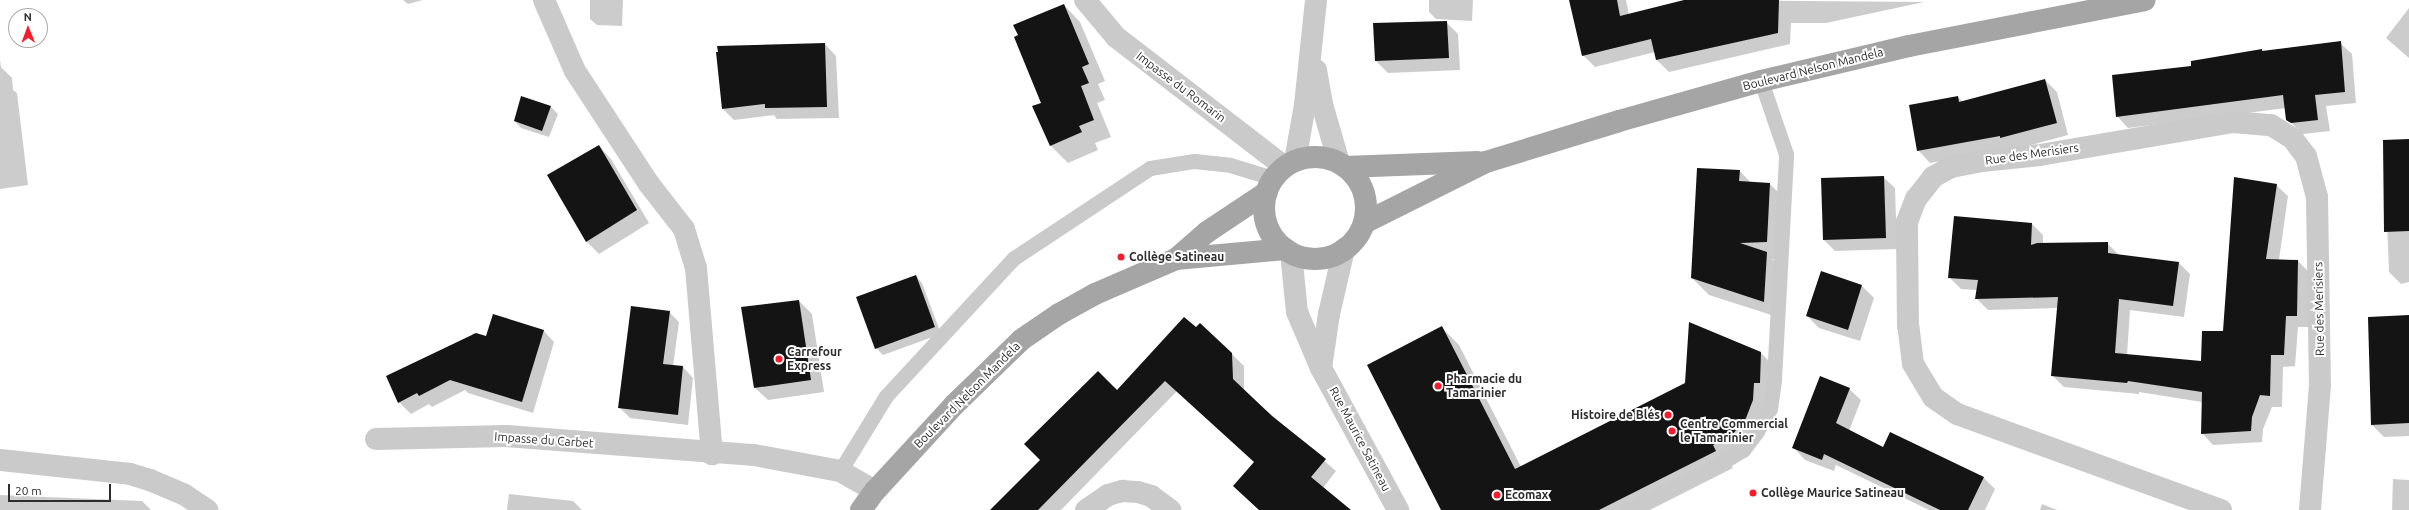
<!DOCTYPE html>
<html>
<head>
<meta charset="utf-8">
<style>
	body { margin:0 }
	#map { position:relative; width:2409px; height:510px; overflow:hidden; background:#fff; font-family:Ubuntu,sans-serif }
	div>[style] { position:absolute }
	.shadow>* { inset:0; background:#0003 }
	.building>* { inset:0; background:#141414 }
	.service>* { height:15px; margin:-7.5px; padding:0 7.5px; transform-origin:7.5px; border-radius:7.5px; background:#cacaca }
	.minor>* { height:22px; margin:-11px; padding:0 11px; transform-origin:11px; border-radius:11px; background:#cacaca }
	.primary>* { height:22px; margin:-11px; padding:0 11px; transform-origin:11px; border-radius:11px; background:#a5a5a5 }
	.primary>.ring { margin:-11px; padding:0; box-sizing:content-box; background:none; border:22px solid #a5a5a5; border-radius:50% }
	.dots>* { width:11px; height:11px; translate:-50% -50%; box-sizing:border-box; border:2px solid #fff; border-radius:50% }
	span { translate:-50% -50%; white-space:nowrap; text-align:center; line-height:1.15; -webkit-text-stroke:4px #fff; paint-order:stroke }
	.street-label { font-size:12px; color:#2d2d2d }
	.poi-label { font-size:12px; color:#2d2d2d; font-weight:700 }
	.left { translate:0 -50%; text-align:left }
	.right { translate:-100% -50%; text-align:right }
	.north { position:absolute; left:8px; top:8px; width:40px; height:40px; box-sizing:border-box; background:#fff; border:1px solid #ababab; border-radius:50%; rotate:359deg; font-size:11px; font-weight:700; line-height:16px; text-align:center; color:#2d2d2d }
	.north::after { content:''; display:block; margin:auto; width:14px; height:18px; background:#f71c29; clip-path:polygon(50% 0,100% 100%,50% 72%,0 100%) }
	.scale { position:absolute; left:8px; top:484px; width:103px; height:18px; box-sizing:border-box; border:2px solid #2d2d2d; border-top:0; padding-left:5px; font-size:12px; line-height:14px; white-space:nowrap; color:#2d2d2d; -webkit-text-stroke:3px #fff; paint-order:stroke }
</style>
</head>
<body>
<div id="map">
	<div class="shadow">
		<div style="clip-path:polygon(403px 0,423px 0,408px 4px)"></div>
		<div style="clip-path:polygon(590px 0,623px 0,622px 26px,597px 25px,590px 19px)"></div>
		<div style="clip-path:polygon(1429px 0,1473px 0,1472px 21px,1436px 19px,1429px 12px)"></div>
		<div style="clip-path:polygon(1570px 0,1626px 0,1629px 15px,1688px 0,1924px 2px,1826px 23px,1791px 23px,1790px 44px,1669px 72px,1657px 60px,1655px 52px,1595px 67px,1583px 55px)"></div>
		<div style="clip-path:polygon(1064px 5px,1080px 22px,1105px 81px,1098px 84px,1105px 100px,1097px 103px,1111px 137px,1095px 143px,1098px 150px,1068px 163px,1051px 146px,1043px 103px)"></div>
		<div style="clip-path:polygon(2409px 8px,2409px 58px,2386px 38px)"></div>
		<div style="clip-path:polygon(1446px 22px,1458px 34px,1460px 70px,1388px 73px,1376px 61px,1374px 24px)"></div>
		<div style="clip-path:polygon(2340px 43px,2352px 54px,2356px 103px,2326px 106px,2330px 131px,2303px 134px,2287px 119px,2286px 108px,2128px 128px,2117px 116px,2193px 67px,2262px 50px,2264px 52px)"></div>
		<div style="clip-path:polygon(825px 44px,836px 56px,839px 118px,777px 119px,774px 115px,734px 120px,723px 109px)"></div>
		<div style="clip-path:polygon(0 60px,1px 67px,12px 78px,13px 90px,17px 93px,28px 185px,0 189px)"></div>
		<div style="clip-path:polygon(2045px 80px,2057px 92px,2068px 135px,2013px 150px,2012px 148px,1930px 163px,1918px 150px,1958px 97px,1963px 102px)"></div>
		<div style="clip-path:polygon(522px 97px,551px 107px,558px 114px,549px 137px,521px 128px,515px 121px)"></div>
		<div style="clip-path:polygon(2409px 140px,2409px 282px,2401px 284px,2389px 272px,2384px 141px)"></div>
		<div style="clip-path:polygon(599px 146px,611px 159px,649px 223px,599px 254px,586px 241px)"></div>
		<div style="clip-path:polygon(1740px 171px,1751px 183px,1770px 184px,1787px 201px,1784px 259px,1772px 259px,1783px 270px,1781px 318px,1709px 295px,1692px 278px)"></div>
		<div style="clip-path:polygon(1883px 177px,1895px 188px,1897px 249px,1835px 251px,1824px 240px,1822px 179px)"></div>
		<div style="clip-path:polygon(2276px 185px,2288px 196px,2279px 260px,2298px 261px,2310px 273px,2308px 327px,2298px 327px,2295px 366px,2283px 367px,2282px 407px,2272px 407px,2263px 429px,2262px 442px,2213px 445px,2202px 433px,2202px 402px,2139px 392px,2139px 394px,2064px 387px,2052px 375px,2058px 308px,1988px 310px,1976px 298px,1977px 290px,1961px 289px,1949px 277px,2032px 224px,2043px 235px,2043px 244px,2107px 243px,2119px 255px,2179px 263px,2190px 274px,2184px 317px,2130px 310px,2127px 355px,2202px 362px,2224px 332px)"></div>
		<div style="clip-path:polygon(1822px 273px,1862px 286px,1874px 298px,1860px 341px,1819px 328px,1807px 316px)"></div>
		<div style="clip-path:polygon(916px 276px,922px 283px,941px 334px,883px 355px,876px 348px)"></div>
		<div style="clip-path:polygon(799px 301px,812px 314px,824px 392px,768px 400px,755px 388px)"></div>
		<div style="clip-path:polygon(669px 312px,679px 322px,673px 366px,683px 367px,693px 378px,688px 425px,630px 418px,620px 408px)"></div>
		<div style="clip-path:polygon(2409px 316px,2409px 436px,2384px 437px,2372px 425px)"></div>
		<div style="clip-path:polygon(1442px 328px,1459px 345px,1521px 467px,1761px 353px,1778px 370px,1777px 400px,1730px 463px,1733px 468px,1650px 510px,1442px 510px)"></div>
		<div style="clip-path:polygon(1196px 329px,1232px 354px,1244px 366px,1244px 391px,1336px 471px,1323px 488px,1350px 510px,1259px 510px,1234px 486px,1255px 462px,1177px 391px,1061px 510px,991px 510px,1117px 391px)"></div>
		<div style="clip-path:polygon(543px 330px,554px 342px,533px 413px,468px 393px,465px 390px,432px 407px,429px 404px,411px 414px,399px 402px,388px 376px,458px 379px,473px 333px,487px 338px)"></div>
		<div style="clip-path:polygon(1849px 389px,1861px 400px,1849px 431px,1883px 448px,1984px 478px,1995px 489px,1985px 510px,1929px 510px,1836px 465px,1834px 471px,1805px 460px,1794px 448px)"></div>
		<div style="clip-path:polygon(2393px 479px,2409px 480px,2409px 510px,2392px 510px)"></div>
		<div style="clip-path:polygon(509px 494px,573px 501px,582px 510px,507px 510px)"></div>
		<div style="clip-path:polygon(0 495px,142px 501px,151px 510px,0 510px)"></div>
		<div style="clip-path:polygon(2042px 504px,2057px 510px,2040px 510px)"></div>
	</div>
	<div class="building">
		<div style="clip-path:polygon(1569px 0,1617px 0,1620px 16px,1684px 0,1779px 0,1778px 33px,1656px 60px,1651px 39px,1582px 56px)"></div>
		<div style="clip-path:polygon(1064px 4px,1089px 64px,1082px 67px,1089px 83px,1081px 86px,1094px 120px,1079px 126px,1082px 132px,1050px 146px,1032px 106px,1041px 103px,1014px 37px,1018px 35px,1013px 25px)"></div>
		<div style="clip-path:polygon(1447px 21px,1449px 58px,1375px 61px,1373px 23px)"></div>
		<div style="clip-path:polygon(2341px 41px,2345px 92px,2315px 95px,2318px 120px,2291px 123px,2286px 120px,2283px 95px,2116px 117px,2112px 75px,2191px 66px,2191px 61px,2262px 49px,2262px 51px)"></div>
		<div style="clip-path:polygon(825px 43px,827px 107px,765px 108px,765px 104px,722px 109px,716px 52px,718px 52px,717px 46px)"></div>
		<div style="clip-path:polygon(2045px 79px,2057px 123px,2000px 138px,2000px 136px,1917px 151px,1909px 105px,1958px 96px,1959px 102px)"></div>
		<div style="clip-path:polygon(521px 96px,551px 106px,542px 131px,514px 121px)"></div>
		<div style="clip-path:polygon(2409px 139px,2409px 231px,2384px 232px,2383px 140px)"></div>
		<div style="clip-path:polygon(599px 145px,637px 210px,586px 242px,547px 175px)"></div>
		<div style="clip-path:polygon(1697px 168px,1740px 170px,1739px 181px,1770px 183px,1767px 242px,1740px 243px,1767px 252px,1764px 302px,1691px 278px)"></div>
		<div style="clip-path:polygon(1884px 176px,1886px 238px,1823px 240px,1821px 178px)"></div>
		<div style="clip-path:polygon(2234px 177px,2277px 184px,2266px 259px,2298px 260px,2297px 316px,2286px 316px,2284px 355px,2271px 355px,2270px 396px,2260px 395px,2252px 417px,2251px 431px,2201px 434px,2202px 392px,2128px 381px,2127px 383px,2051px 376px,2058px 297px,1975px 299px,1978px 280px,1948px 278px,1954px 216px,2032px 223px,2031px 245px,2037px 243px,2108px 242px,2108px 253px,2179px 262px,2173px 306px,2119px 299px,2115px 353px,2201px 361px,2202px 331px,2223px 331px)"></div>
		<div style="clip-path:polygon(1821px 271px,1862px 285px,1848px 330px,1806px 316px)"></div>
		<div style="clip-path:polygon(916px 275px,935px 327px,875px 349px,856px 297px)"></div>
		<div style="clip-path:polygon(799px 300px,811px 380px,754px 388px,741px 307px)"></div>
		<div style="clip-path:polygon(631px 306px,670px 311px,663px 364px,683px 366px,678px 415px,618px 408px)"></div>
		<div style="clip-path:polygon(493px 314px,544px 330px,522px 402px,450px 380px,419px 396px,417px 393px,398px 403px,386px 376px,476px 333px,486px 336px)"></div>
		<div style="clip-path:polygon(2409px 315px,2409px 423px,2371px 425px,2368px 317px)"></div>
		<div style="clip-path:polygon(1184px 317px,1196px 327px,1200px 323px,1232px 353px,1233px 379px,1272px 416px,1326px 459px,1311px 477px,1351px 510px,1259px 510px,1233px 486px,1254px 462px,1165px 381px,1038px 510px,990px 510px,1040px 460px,1024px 444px,1098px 371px,1117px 390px)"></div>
		<div style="clip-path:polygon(1689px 322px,1761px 352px,1760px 383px,1754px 383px,1753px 400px,1746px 418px,1732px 435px,1713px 445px,1716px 451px,1599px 510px,1441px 510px,1367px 365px,1442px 326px,1515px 469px,1685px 383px)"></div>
		<div style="clip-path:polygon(1820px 376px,1850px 388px,1836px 423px,1883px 447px,1890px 432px,1984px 477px,1968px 510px,1940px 510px,1824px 454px,1822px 460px,1792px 448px)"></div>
	</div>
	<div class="service">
		<div style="left:840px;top:471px;width:88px;rotate:-58.5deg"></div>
		<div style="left:886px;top:396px;width:188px;rotate:-47.2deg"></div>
		<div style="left:1014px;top:258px;width:163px;rotate:-33.5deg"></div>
		<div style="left:1150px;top:168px;width:45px;rotate:-9deg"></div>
		<div style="left:1194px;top:161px;width:36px;rotate:6deg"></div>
		<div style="left:1230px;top:165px;width:45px;rotate:16.8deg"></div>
		<div style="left:1627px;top:510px;width:105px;rotate:-26.6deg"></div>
		<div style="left:1721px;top:463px;width:26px;rotate:-31deg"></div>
		<div style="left:1743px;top:450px;width:21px;rotate:-53deg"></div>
		<div style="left:1756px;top:433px;width:28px;rotate:-60deg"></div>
		<div style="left:1770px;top:409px;width:30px;rotate:-82deg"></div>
		<div style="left:1774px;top:379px;width:225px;rotate:-86.9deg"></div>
		<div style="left:1786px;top:154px;width:77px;rotate:-108.9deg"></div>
	</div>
	<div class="minor">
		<div style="left:544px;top:0;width:77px;rotate:66.4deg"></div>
		<div style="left:575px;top:71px;width:135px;rotate:56.8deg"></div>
		<div style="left:649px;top:184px;width:57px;rotate:52.1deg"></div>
		<div style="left:684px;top:229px;width:41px;rotate:72.9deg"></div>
		<div style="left:696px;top:268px;width:187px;rotate:85.1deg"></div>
		<div style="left:1085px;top:0;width:48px;rotate:50deg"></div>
		<div style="left:1116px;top:37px;width:213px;rotate:37.6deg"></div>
		<div style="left:1316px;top:70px;width:35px;rotate:80deg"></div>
		<div style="left:1322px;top:104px;width:61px;rotate:73.9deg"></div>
		<div style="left:1295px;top:161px;width:57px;rotate:-79.9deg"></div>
		<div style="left:1305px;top:105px;width:106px;rotate:-84deg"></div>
		<div style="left:1291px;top:253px;width:59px;rotate:84.2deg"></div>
		<div style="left:1297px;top:312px;width:61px;rotate:66.8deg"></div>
		<div style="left:1321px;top:368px;width:162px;rotate:61.5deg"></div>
		<div style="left:1321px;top:368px;width:55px;rotate:-81.6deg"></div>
		<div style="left:1329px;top:314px;width:67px;rotate:-77deg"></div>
		<div style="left:376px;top:439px;width:130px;rotate:-1.3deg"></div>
		<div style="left:506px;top:436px;width:249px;rotate:4.4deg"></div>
		<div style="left:754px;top:455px;width:87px;rotate:10.5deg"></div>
		<div style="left:840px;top:471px;width:40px;rotate:29.7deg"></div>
		<div style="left:0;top:460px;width:131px;rotate:6.1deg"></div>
		<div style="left:130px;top:474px;width:21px;rotate:17deg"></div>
		<div style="left:150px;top:480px;width:38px;rotate:23deg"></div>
		<div style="left:185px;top:495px;width:27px;rotate:34deg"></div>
		<div style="left:1086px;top:510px;width:27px;rotate:-34deg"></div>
		<div style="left:1108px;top:495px;width:15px;rotate:-16deg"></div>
		<div style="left:1122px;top:491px;width:16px;rotate:4deg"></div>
		<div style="left:1138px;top:492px;width:14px;rotate:17deg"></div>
		<div style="left:1151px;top:496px;width:24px;rotate:36deg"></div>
		<div style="left:2221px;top:510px;width:281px;rotate:-160deg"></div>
		<div style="left:1957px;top:414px;width:29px;rotate:-145deg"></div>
		<div style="left:1933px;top:397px;width:39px;rotate:-121deg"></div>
		<div style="left:1913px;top:364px;width:38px;rotate:-97deg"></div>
		<div style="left:1908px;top:326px;width:104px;rotate:-90.6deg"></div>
		<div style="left:1907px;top:222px;width:25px;rotate:-69deg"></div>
		<div style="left:1916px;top:199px;width:28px;rotate:-52deg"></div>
		<div style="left:1933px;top:177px;width:21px;rotate:-29deg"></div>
		<div style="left:1951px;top:167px;width:32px;rotate:-11deg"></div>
		<div style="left:1982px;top:161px;width:58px;rotate:-5.9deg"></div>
		<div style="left:2040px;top:155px;width:196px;rotate:-9.7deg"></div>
		<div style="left:2233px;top:122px;width:38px;rotate:5deg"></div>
		<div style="left:2271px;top:125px;width:26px;rotate:32deg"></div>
		<div style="left:2293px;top:139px;width:21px;rotate:53deg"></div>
		<div style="left:2306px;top:156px;width:42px;rotate:75deg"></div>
		<div style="left:2317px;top:197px;width:188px;rotate:89.1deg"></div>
		<div style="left:2320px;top:385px;width:125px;rotate:94.6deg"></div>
	</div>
	<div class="primary">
		<div class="ring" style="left:1264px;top:157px;width:80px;height:80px"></div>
		<div style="left:1345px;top:167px;width:133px;rotate:-2.2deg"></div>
		<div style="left:1364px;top:223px;width:136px;rotate:-26.6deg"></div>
		<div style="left:1486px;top:162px;width:139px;rotate:-17.1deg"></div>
		<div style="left:1619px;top:121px;width:148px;rotate:-15.7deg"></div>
		<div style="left:1761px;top:81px;width:152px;rotate:-13.3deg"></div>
		<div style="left:1909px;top:46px;width:240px;rotate:-11deg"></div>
		<div style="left:1176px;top:259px;width:41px;rotate:-41.1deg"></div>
		<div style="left:1207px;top:232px;width:72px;rotate:-33.7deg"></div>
		<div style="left:861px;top:510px;width:24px;rotate:-54deg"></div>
		<div style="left:875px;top:491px;width:117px;rotate:-47.4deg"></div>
		<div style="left:954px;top:405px;width:93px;rotate:-44.1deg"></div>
		<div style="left:1021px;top:340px;width:46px;rotate:-34.4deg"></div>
		<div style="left:1059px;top:314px;width:41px;rotate:-29.1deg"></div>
		<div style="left:1095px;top:294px;width:88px;rotate:-23.4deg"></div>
		<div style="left:1176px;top:259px;width:110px;rotate:-5.2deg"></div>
	</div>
	<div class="dots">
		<div style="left:1121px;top:257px;background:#f71c29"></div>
		<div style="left:779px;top:359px;background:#f71c29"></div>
		<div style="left:1438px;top:386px;background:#f71c29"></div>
		<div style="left:1668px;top:415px;background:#f71c29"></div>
		<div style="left:1672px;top:431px;background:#f71c29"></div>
		<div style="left:1753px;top:493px;background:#f71c29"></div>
		<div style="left:1497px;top:495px;background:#f71c29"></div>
	</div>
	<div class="street-label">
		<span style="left:1813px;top:69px;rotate:-14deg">Boulevard Nelson Mandela</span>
		<span style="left:1181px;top:87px;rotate:37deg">Impasse du Romarin</span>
		<span style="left:2032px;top:154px;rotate:-8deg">Rue des Merisiers</span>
		<span style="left:2319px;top:309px;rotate:-91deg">Rue des Merisiers</span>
		<span style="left:967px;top:395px;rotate:-45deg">Boulevard Nelson Mandela</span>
		<span style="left:1360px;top:439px;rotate:62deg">Rue Maurice Satineau</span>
		<span style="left:544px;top:440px;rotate:4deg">Impasse du Carbet</span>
	</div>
	<div class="poi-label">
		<span class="left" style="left:1129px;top:257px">Collège Satineau</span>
		<span class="left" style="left:787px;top:359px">Carrefour<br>Express</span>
		<span class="left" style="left:1446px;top:386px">Pharmacie du<br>Tamarinier</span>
		<span class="right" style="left:1660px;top:415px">Histoire de Blés</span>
		<span class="left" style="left:1680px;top:431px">Centre Commercial<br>le Tamarinier</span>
		<span class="left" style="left:1761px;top:493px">Collège Maurice Satineau</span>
		<span class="left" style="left:1505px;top:495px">Ecomax</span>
	</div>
	<div class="north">N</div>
	<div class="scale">20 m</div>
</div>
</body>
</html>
